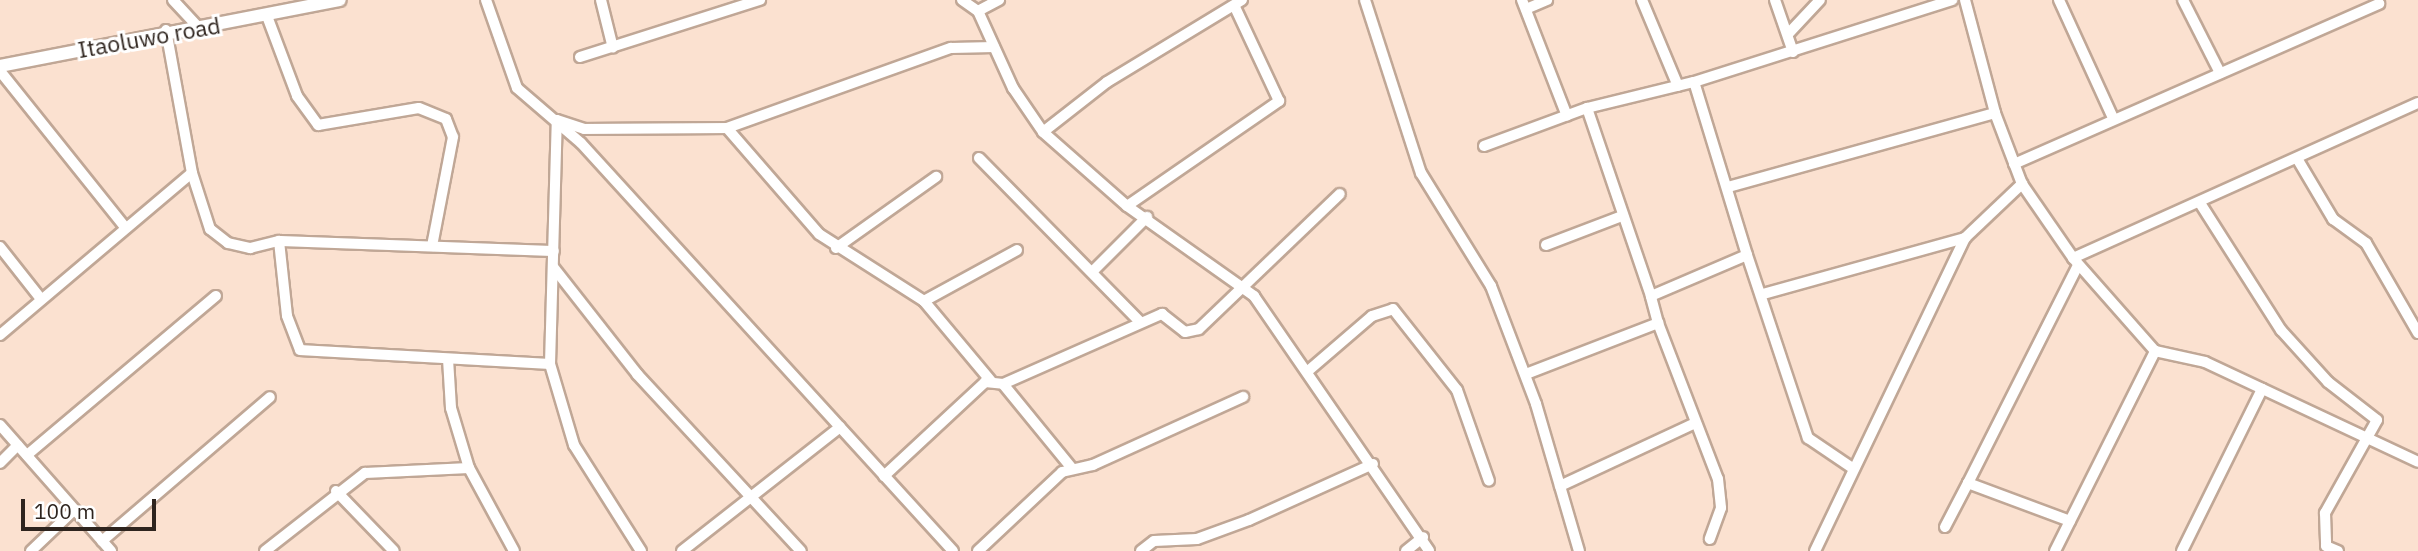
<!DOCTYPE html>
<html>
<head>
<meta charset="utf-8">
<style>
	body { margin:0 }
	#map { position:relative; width:2418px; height:551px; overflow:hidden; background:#fbe1d0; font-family:"IBM Plex Sans",sans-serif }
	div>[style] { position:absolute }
	.roads { filter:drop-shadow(2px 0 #c0a796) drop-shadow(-2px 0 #c0a796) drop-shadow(0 2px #c0a796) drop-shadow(0 -2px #c0a796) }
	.minor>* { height:10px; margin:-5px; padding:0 5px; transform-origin:5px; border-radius:5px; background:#fff }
	.tertiary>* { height:12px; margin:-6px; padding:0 6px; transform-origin:6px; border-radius:6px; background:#fff }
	span { translate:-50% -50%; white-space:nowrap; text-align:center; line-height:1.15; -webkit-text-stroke:6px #fff; paint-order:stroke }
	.street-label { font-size:23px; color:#2e241e }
	.scale { position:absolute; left:21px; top:499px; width:135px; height:32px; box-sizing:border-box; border:4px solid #2e241e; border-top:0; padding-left:9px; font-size:21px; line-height:24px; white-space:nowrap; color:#2e241e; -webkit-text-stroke:5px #fff; paint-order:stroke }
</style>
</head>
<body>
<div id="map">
	<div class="roads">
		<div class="minor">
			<div style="left:173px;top:0;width:37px;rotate:47deg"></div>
			<div style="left:486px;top:0;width:93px;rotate:70.6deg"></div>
			<div style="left:517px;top:88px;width:84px;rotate:40.7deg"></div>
			<div style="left:581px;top:143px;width:552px;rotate:47.64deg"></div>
			<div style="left:601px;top:0;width:49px;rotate:76deg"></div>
			<div style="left:962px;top:0;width:19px;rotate:35deg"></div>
			<div style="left:978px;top:11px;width:85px;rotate:65.6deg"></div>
			<div style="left:1013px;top:88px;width:53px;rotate:55.7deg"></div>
			<div style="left:1043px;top:132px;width:112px;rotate:41.4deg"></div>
			<div style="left:1127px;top:206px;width:156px;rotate:35.3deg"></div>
			<div style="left:1254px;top:296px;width:309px;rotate:55.5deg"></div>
			<div style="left:1365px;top:0;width:182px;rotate:72.1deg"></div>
			<div style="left:1421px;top:173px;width:133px;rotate:58.2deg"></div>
			<div style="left:1491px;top:286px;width:126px;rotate:69.1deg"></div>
			<div style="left:1536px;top:404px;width:153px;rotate:73.7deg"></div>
			<div style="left:1522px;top:0;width:124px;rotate:68.8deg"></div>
			<div style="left:1642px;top:0;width:93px;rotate:67.3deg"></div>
			<div style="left:1775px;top:0;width:55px;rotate:70.9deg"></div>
			<div style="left:1965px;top:0;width:117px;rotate:75.1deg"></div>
			<div style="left:1995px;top:113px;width:76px;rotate:69.2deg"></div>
			<div style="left:2022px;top:184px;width:90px;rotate:55.4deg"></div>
			<div style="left:2073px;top:258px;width:124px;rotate:48.6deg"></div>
			<div style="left:2155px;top:351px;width:51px;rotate:12.4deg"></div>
			<div style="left:2205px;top:362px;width:235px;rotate:25.1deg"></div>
			<div style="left:2059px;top:0;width:128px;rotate:65.4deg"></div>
			<div style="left:2183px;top:0;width:82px;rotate:63.1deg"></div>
			<div style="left:1526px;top:9px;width:23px;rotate:-23deg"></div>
			<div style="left:978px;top:11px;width:24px;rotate:-28deg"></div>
			<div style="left:267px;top:16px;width:85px;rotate:69.4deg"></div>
			<div style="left:297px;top:96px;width:36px;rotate:54deg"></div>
			<div style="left:318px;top:125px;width:102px;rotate:-9.6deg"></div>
			<div style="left:419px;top:108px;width:29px;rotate:22deg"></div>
			<div style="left:446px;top:119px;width:19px;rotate:69deg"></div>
			<div style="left:453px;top:137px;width:111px;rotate:100.9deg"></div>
			<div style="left:166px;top:30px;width:145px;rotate:79.7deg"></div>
			<div style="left:192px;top:173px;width:59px;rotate:72.2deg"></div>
			<div style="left:210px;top:229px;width:23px;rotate:38deg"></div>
			<div style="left:228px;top:243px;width:23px;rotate:13deg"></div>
			<div style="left:250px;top:248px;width:30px;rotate:-14deg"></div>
			<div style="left:279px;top:241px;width:275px;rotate:2.1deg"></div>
			<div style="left:1789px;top:33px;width:45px;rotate:-46.8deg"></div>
			<div style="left:580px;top:57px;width:189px;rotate:-17.6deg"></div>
			<div style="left:0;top:71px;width:198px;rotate:51.3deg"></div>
			<div style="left:1587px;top:108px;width:199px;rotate:71.2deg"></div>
			<div style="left:727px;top:128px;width:140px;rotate:49deg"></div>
			<div style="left:819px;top:234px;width:125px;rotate:32.5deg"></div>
			<div style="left:924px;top:301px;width:104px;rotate:50.1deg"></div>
			<div style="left:1043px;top:132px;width:81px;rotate:-38deg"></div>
			<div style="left:1107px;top:82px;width:158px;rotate:-31.3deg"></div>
			<div style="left:1484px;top:146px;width:110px;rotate:-20.3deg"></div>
			<div style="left:1587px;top:108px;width:110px;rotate:-13.7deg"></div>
			<div style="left:1694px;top:82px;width:271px;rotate:-17.6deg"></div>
			<div style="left:979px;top:158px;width:228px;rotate:45.5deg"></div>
			<div style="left:2298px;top:160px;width:69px;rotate:59.3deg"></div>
			<div style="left:2333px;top:219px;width:41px;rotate:36deg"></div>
			<div style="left:2366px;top:243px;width:104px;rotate:60deg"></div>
			<div style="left:2014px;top:164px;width:399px;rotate:-23.7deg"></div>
			<div style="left:1728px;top:187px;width:277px;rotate:-15.5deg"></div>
			<div style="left:2200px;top:203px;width:151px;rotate:57.5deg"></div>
			<div style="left:2281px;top:330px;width:70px;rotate:47.9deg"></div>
			<div style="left:2328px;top:382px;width:62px;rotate:37.8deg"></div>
			<div style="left:2377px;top:420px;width:107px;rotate:119.2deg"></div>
			<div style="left:2325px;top:513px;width:33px;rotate:88deg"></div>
			<div style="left:2326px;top:546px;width:13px;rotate:23deg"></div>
			<div style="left:1127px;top:206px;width:185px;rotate:-34.6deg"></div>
			<div style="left:1279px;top:101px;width:104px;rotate:-115.1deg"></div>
			<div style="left:279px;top:241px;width:75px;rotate:83.9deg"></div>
			<div style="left:287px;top:316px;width:36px;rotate:69deg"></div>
			<div style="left:300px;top:350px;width:250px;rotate:3.2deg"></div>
			<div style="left:1546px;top:245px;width:81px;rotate:-20.9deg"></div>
			<div style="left:0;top:247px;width:66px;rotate:51.7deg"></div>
			<div style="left:836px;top:248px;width:123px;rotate:-35.4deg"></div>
			<div style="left:1747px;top:255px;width:193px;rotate:71.6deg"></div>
			<div style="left:1808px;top:438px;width:55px;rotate:34deg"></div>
			<div style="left:2073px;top:258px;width:378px;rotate:-24.2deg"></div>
			<div style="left:554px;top:268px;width:135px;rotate:51.9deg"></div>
			<div style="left:637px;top:374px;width:241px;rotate:47.2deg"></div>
			<div style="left:1092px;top:272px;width:78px;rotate:-45deg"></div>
			<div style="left:1763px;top:294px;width:210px;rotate:-15.5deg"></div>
			<div style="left:924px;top:301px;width:106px;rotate:-28.7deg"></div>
			<div style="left:1658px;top:323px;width:167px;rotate:69deg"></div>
			<div style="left:1718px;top:479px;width:29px;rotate:84deg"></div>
			<div style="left:1721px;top:508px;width:33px;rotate:110deg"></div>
			<div style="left:0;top:335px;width:251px;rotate:-40.2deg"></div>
			<div style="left:448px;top:359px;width:49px;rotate:86.5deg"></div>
			<div style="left:451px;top:408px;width:63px;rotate:73.3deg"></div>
			<div style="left:469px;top:468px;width:94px;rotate:61.5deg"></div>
			<div style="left:1308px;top:371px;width:84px;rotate:-40.7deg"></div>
			<div style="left:1372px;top:316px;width:22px;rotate:-18deg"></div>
			<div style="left:1393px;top:309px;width:103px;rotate:51.7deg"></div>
			<div style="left:1457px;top:390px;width:96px;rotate:70.6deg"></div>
			<div style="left:1526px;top:374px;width:142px;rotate:-21.1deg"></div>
			<div style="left:1658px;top:323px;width:28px;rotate:-105deg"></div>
			<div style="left:1651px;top:296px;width:104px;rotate:-23.1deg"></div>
			<div style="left:1747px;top:255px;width:181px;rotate:-107deg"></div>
			<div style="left:1003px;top:384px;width:107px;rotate:50.7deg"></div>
			<div style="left:0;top:425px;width:168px;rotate:48.6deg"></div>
			<div style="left:27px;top:455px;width:247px;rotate:-40.1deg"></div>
			<div style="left:0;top:463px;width:25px;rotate:-45deg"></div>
			<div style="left:884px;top:476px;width:138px;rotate:-42.9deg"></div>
			<div style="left:985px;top:382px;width:18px;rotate:6deg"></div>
			<div style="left:1003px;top:384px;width:174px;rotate:-23.8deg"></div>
			<div style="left:1162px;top:314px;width:29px;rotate:38deg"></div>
			<div style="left:1185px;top:332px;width:14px;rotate:-12deg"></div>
			<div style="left:1199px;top:329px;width:195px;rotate:-43.8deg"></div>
			<div style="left:1560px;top:486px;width:149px;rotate:-25deg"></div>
			<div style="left:336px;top:491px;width:83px;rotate:46deg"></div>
			<div style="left:2070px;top:521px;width:109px;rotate:-159.6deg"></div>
			<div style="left:1968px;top:483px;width:244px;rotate:-63.2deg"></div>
			<div style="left:1945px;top:527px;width:50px;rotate:-62.4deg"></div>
			<div style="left:102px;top:541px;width:221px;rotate:-40.6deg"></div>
			<div style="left:31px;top:551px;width:58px;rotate:-43.6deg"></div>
			<div style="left:265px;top:551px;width:127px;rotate:-38deg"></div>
			<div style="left:365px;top:473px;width:104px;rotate:-2.8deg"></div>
			<div style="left:641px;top:551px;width:125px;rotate:-122.3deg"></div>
			<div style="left:574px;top:445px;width:84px;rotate:-106.5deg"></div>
			<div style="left:550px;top:364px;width:244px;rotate:-88.4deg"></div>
			<div style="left:557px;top:120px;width:28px;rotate:18deg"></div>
			<div style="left:584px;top:129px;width:143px;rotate:-0.4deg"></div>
			<div style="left:727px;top:128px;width:238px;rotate:-19.7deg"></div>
			<div style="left:951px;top:48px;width:43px;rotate:-1.3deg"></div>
			<div style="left:682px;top:551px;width:201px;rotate:-38.1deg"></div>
			<div style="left:978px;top:551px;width:115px;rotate:-43.2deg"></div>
			<div style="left:1062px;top:472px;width:32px;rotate:-13deg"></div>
			<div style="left:1093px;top:465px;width:165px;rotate:-24.4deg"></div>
			<div style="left:1141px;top:551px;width:16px;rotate:-38deg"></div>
			<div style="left:1154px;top:541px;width:43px;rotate:-2.7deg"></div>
			<div style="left:1197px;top:539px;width:55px;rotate:-20.1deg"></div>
			<div style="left:1249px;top:520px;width:136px;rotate:-24.3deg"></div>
			<div style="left:1406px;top:551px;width:22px;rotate:-39deg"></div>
			<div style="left:1815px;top:551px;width:347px;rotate:-64.4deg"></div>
			<div style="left:1965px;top:238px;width:79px;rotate:-43.5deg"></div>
			<div style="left:2055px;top:551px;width:224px;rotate:-63.4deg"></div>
			<div style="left:2182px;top:551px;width:181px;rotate:-63.7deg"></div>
		</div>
		<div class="tertiary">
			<div style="left:0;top:66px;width:346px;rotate:-11deg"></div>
		</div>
	</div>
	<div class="street-label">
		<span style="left:149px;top:37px;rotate:-10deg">Itaoluwo road</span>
	</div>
	<div class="scale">100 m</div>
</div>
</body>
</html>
